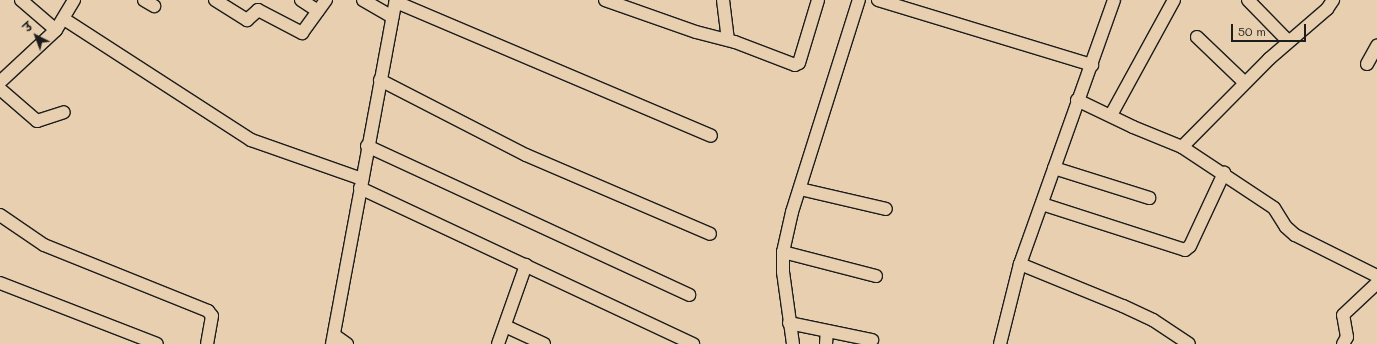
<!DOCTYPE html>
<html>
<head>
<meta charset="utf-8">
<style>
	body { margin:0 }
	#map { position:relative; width:1377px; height:344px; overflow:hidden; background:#e7cfaf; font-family:Mali,"Playpen Sans Deva",sans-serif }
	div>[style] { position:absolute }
	.roads { filter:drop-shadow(1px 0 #1c1c1c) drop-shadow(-1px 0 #1c1c1c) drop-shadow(0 1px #1c1c1c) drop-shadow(0 -1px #1c1c1c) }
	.minor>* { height:12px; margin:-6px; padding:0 6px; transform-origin:6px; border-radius:6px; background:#e7cfaf }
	span { translate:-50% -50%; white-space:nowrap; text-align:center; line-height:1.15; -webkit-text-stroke:3.5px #e7cfaf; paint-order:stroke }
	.north { position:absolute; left:16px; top:16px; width:40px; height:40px; -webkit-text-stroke:3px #e7cfaf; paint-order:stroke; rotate:318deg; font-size:11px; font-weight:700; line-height:16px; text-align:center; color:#1c1c1c }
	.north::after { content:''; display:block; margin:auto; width:14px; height:18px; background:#1c1c1c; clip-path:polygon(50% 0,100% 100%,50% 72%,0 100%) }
	.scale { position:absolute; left:1231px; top:24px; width:75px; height:18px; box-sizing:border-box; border:2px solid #1c1c1c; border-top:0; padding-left:5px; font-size:12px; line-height:14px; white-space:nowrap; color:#1c1c1c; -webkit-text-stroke:3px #e7cfaf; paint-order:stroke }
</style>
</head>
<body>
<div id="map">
	<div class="roads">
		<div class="minor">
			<div style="left:21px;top:0;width:46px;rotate:40.6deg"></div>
			<div style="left:144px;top:0;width:12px;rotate:31deg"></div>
			<div style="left:215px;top:0;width:38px;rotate:32deg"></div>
			<div style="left:247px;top:20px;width:15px;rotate:-42deg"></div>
			<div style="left:258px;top:10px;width:50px;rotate:27.6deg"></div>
			<div style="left:302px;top:33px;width:41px;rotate:-54deg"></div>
			<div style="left:301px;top:0;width:20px;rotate:33deg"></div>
			<div style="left:363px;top:0;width:34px;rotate:30deg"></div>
			<div style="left:605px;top:0;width:96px;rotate:19.4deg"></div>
			<div style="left:696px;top:32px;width:40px;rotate:14.4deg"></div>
			<div style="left:735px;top:42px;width:64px;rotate:21deg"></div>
			<div style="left:795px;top:65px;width:4px;rotate:-27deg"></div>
			<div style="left:799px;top:63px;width:66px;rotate:-73.2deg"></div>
			<div style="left:723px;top:0;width:40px;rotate:82.9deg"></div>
			<div style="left:878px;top:0;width:224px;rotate:16.9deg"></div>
			<div style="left:1248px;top:0;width:57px;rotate:45.7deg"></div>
			<div style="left:396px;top:2px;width:342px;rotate:23deg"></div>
			<div style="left:64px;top:19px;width:223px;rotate:32.9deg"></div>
			<div style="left:251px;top:140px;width:118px;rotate:19.4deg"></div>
			<div style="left:1197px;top:37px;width:66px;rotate:43.8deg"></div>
			<div style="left:1367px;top:64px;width:21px;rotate:-61deg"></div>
			<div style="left:380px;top:80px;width:164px;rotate:27.2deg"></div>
			<div style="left:526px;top:155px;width:200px;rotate:23.2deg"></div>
			<div style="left:0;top:82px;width:76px;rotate:-42.9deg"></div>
			<div style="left:56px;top:30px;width:35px;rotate:-59deg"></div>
			<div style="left:0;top:89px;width:49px;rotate:40.9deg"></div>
			<div style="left:37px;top:121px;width:28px;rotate:-18deg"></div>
			<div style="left:1077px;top:100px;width:62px;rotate:25.7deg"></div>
			<div style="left:1133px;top:127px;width:53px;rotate:22.2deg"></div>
			<div style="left:1182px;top:147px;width:124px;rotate:-45.3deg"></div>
			<div style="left:1269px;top:59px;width:77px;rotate:-40.8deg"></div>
			<div style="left:1327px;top:9px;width:11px;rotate:-56deg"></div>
			<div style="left:1111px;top:115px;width:131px;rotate:-61.3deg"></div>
			<div style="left:367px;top:146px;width:355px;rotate:24.8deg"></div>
			<div style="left:1182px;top:147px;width:110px;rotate:33.5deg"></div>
			<div style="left:1274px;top:208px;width:22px;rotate:58deg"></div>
			<div style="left:1286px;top:227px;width:12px;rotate:42deg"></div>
			<div style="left:1295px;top:235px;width:92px;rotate:26.6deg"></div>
			<div style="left:1054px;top:168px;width:100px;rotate:17.5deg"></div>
			<div style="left:360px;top:188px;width:368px;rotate:25.1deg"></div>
			<div style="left:800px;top:189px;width:88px;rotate:13.1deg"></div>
			<div style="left:1042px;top:204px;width:150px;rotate:17.8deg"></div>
			<div style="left:1185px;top:250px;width:6px;rotate:-39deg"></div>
			<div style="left:1190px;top:246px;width:81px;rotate:-65deg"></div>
			<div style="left:0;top:215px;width:53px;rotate:34.3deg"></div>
			<div style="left:44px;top:245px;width:177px;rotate:21.9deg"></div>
			<div style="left:208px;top:311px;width:6px;rotate:51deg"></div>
			<div style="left:212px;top:316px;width:28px;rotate:100deg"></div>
			<div style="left:783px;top:252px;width:96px;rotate:14.5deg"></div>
			<div style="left:1020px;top:264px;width:111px;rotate:22.2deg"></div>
			<div style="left:1123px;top:306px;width:33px;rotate:25deg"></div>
			<div style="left:1153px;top:320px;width:43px;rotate:33.7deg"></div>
			<div style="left:0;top:283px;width:168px;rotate:21.2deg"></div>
			<div style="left:789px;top:323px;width:85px;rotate:11.6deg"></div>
			<div style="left:505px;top:326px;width:43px;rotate:24.8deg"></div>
			<div style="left:334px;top:335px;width:16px;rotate:35deg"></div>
			<div style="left:332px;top:344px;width:350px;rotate:-79.5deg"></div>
			<div style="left:498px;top:344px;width:84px;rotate:-70.5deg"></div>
			<div style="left:793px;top:344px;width:73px;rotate:-97.9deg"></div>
			<div style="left:783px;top:272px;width:20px;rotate:-90deg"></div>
			<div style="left:783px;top:252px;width:41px;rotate:-77.3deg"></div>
			<div style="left:792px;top:212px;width:222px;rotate:-72.5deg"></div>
			<div style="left:826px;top:344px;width:13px;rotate:-86deg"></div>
			<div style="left:1000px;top:344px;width:82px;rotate:-76deg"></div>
			<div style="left:1020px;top:264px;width:280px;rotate:-70.4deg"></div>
			<div style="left:1343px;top:344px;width:8px;rotate:-60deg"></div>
			<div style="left:1347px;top:337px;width:22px;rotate:-100deg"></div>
			<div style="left:1343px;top:315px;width:47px;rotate:-43.3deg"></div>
		</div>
	</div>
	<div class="north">उ</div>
	<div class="scale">50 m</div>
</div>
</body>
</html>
